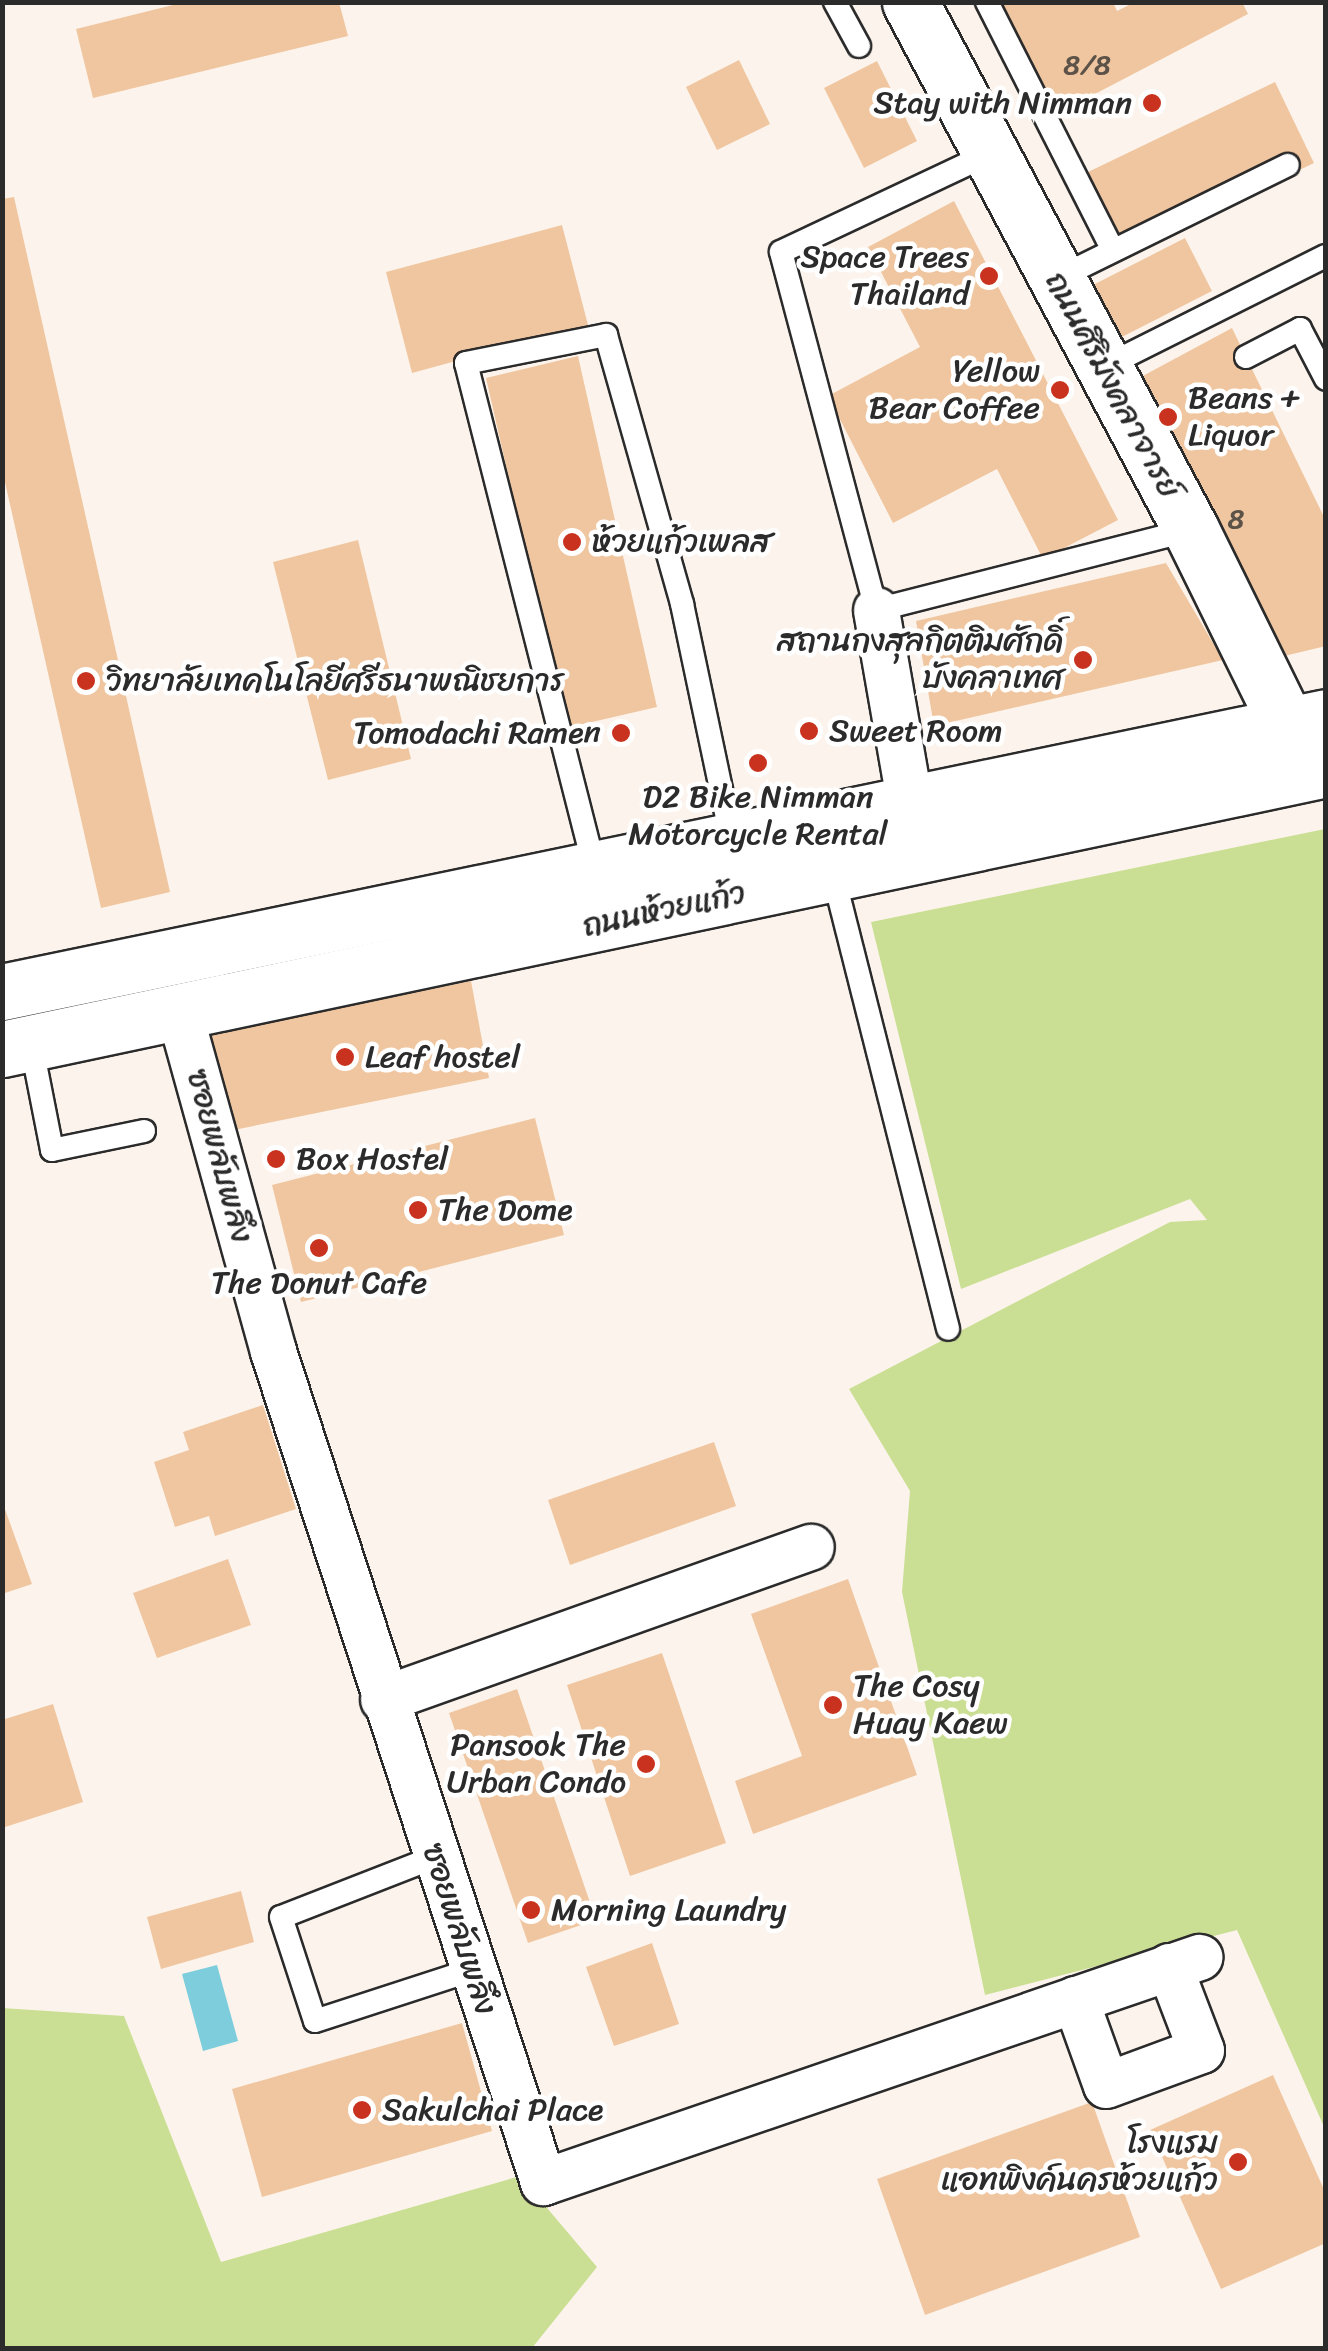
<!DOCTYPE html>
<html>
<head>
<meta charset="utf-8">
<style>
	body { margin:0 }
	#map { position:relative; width:1328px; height:2351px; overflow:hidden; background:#fcf4ec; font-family:Sriracha,"Playpen Sans Thai",sans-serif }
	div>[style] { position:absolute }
	.green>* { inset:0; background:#cbdf94 }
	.water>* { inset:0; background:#7ecddc }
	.building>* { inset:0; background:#f0c6a0 }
	.roads { filter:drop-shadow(2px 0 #2b2b2b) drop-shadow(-2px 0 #2b2b2b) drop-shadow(0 2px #2b2b2b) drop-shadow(0 -2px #2b2b2b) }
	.service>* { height:22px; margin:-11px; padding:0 11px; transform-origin:11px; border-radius:11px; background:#fff }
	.minor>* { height:45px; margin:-22.5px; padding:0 22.5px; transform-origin:22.5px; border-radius:22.5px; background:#fff }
	.tertiary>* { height:55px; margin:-27.5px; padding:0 27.5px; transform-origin:27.5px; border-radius:27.5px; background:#fff }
	.secondary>* { height:55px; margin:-27.5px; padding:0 27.5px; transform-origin:27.5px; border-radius:27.5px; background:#fff }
	.dots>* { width:28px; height:28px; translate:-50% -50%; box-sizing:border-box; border:5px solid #fff; border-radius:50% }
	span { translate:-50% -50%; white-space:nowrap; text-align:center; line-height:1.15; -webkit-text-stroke:9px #fff; paint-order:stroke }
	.number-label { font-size:28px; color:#5c5248 }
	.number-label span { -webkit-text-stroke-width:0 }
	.poi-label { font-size:32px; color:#2b2b2b }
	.right { translate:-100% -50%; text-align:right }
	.left { translate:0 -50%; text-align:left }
	.street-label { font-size:32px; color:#2b2b2b }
	.frame { position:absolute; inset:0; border:5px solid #2b2b2b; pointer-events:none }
</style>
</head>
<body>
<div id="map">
	<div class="green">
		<div style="clip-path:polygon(1325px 829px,1325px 2129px,1237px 1930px,985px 1995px,902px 1592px,910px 1491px,849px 1389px,1170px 1222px,1207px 1220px,1190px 1199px,961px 1289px,871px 922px)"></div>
		<div style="clip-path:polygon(2px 2008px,124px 2016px,221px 2262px,520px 2176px,597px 2267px,532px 2348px,3px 2348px)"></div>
	</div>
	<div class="water">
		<div style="clip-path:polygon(217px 1965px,238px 2041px,203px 2051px,182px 1974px)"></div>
	</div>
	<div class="building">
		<div style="clip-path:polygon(185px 2px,339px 2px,348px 36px,93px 98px,76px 29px)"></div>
		<div style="clip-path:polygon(992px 2px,1113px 2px,1117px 11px,1135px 2px,1242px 2px,1248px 14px,1051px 117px)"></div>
		<div style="clip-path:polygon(739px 60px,770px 124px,717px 150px,686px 87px)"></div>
		<div style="clip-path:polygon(877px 61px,917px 141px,864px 168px,824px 88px)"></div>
		<div style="clip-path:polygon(1275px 82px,1314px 163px,1127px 253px,1088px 172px)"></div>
		<div style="clip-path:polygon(14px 197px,170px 892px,101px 908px,2px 469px,2px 199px)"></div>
		<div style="clip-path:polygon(954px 201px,1118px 520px,1043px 559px,997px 469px,893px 523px,828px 396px,920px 347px,868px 247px)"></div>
		<div style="clip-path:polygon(562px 225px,588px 325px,412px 373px,386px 272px)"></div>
		<div style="clip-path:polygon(1185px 238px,1212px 291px,1118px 339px,1091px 286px)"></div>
		<div style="clip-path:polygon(1232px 328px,1326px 521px,1326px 646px,1280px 657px,1139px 378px)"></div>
		<div style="clip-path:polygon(578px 356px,657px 707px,566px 728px,486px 378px)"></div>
		<div style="clip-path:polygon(358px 540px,411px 759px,328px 780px,273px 562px)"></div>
		<div style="clip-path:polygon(1166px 563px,1223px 660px,934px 726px,916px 621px)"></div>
		<div style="clip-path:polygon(471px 981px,489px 1078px,219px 1133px,200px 1036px)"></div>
		<div style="clip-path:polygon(535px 1118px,564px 1235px,301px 1302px,272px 1185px)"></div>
		<div style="clip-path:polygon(263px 1405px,296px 1509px,215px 1536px,209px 1516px,175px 1527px,154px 1462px,189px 1450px,183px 1432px)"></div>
		<div style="clip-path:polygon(714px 1442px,736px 1506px,570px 1565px,548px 1500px)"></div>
		<div style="clip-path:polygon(2px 1501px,32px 1584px,2px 1594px)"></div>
		<div style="clip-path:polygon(228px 1559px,251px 1625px,157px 1658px,133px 1593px)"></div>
		<div style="clip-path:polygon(848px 1579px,917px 1775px,753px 1834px,735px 1781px,802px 1756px,751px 1614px)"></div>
		<div style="clip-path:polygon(662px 1653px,726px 1843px,630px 1876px,567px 1685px)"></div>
		<div style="clip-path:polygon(517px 1689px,596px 1920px,528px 1943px,449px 1713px)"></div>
		<div style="clip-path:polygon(53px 1704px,83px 1802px,2px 1828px,2px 1720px)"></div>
		<div style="clip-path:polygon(241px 1891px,254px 1942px,161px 1969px,147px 1917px)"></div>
		<div style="clip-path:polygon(652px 1943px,679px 2024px,614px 2046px,586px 1967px)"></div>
		<div style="clip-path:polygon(462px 2023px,492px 2131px,262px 2197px,232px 2089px)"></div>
		<div style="clip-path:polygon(1273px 2075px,1326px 2194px,1326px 2243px,1221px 2289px,1150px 2130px)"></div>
		<div style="clip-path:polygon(1092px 2102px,1140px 2237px,925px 2315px,877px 2179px)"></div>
	</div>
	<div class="roads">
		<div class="service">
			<div style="left:835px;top:2px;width:50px;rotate:61.4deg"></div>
			<div style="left:987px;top:2px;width:278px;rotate:63.1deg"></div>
			<div style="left:991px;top:153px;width:232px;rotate:154.8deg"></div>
			<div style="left:781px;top:252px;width:370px;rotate:75.1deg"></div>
			<div style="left:876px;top:610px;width:323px;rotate:-14.3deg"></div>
			<div style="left:1058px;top:278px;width:256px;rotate:-26.2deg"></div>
			<div style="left:1246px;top:357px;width:61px;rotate:-27.4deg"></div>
			<div style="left:1300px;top:329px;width:56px;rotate:62.5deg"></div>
			<div style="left:1104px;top:367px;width:248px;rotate:-26.6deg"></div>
			<div style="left:595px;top:870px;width:523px;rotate:-104.28deg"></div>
			<div style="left:466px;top:363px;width:143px;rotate:-11.3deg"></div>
			<div style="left:606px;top:335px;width:280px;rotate:74.2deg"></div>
			<div style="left:682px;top:604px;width:243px;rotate:78.1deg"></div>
			<div style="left:833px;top:874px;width:469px;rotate:75.8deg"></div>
			<div style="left:31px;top:1043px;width:109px;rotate:78.9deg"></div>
			<div style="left:52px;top:1150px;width:94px;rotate:-11.7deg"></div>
			<div style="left:435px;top:1857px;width:165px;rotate:158.7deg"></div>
			<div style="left:281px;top:1917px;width:109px;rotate:71.9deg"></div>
			<div style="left:315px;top:2021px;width:165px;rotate:-18deg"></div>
		</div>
		<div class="minor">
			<div style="left:876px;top:610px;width:197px;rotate:80.1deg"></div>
			<div style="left:179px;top:1012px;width:352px;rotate:74.5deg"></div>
			<div style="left:273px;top:1351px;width:874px;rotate:72deg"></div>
			<div style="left:543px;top:2182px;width:694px;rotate:-18.93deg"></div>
			<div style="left:383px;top:1699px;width:454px;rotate:-19.6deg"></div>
			<div style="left:1075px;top:1999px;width:91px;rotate:70.2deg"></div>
			<div style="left:1106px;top:2085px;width:101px;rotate:-20.2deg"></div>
			<div style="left:1201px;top:2050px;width:90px;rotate:-110.9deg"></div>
		</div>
		<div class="tertiary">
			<div style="left:910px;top:2px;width:598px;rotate:61.98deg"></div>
			<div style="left:1191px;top:530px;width:217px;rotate:63.8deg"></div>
			<div style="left:1287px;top:725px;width:47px;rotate:78.9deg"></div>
		</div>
		<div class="secondary">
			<div style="left:2px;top:992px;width:1352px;rotate:-11.73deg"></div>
			<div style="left:2px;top:1049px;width:1353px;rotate:-11.94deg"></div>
		</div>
	</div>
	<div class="dots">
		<div style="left:1152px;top:103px;background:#c8321e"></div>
		<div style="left:989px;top:276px;background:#c8321e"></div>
		<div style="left:1060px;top:390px;background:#c8321e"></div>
		<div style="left:1168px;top:417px;background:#c8321e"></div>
		<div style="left:572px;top:542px;background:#c8321e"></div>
		<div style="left:1083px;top:660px;background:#c8321e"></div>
		<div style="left:86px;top:681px;background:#c8321e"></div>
		<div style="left:809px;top:731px;background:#c8321e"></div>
		<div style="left:621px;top:733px;background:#c8321e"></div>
		<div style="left:758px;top:763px;background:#c8321e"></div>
		<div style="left:345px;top:1057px;background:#c8321e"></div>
		<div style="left:276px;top:1159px;background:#c8321e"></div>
		<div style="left:418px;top:1210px;background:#c8321e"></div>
		<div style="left:319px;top:1248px;background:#c8321e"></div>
		<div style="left:833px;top:1705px;background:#c8321e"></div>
		<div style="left:646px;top:1764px;background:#c8321e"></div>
		<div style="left:531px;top:1910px;background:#c8321e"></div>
		<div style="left:362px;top:2110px;background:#c8321e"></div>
		<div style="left:1238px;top:2162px;background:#c8321e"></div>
	</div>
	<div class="number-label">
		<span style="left:1087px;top:65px">8/8</span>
		<span style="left:1236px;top:519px">8</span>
	</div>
	<div class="poi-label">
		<span class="right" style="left:1132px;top:103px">Stay with Nimman</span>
		<span class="right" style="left:969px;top:276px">Space Trees<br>Thailand</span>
		<span class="right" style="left:1040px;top:390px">Yellow<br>Bear Coffee</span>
		<span class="left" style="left:1188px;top:417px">Beans +<br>Liquor</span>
		<span class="left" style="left:592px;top:542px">ห้วยแก้วเพลส</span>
		<span class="right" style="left:1063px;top:660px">สถานกงสุลกิตติมศักดิ์<br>บังคลาเทศ</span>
		<span class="left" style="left:106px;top:681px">วิทยาลัยเทคโนโลยีศรีธนาพณิชยการ</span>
		<span class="left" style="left:829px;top:731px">Sweet Room</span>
		<span class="right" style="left:601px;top:733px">Tomodachi Ramen</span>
		<span style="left:758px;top:816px">D2 Bike Nimman<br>Motorcycle Rental</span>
		<span class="left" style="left:365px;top:1057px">Leaf hostel</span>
		<span class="left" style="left:296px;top:1159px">Box Hostel</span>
		<span class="left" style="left:438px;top:1210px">The Dome</span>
		<span style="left:319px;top:1283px">The Donut Cafe</span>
		<span class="left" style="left:853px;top:1705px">The Cosy<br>Huay Kaew</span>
		<span class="right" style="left:626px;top:1764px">Pansook The<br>Urban Condo</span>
		<span class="left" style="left:551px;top:1910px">Morning Laundry</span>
		<span class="left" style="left:382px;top:2110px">Sakulchai Place</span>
		<span class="right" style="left:1218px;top:2162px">โรงแรม<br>แอทพิงค์นครห้วยแก้ว</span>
	</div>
	<div class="street-label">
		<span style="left:1112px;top:385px;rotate:62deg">ถนนศิริมังคลาจารย์</span>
		<span style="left:664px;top:910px;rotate:-12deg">ถนนห้วยแก้ว</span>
		<span style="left:219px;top:1156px;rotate:75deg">ซอยพลับพลึง</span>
		<span style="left:459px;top:1929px;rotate:72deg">ซอยพลับพลึง</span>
	</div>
	<div class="frame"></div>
</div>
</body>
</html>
